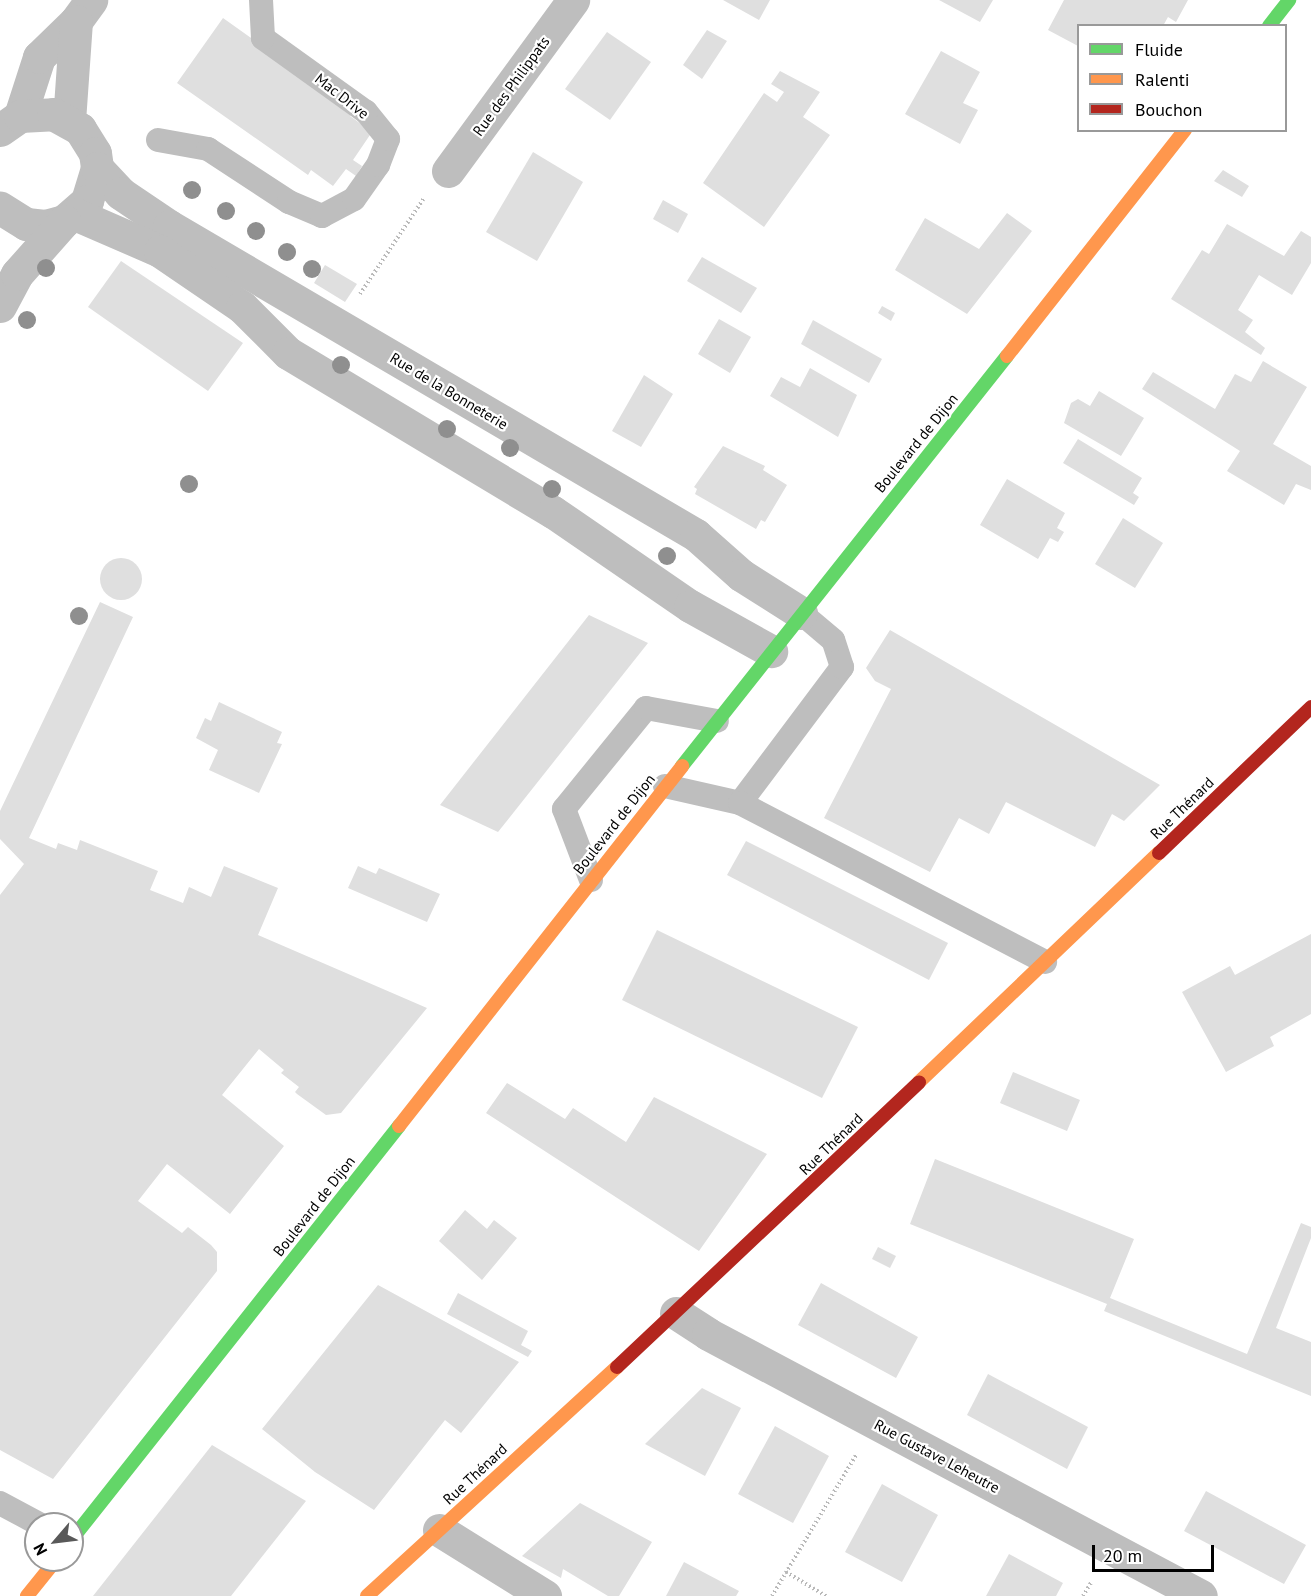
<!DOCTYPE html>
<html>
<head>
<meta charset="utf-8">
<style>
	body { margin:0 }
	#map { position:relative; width:1311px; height:1596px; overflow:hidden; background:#fff; font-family:"PT Sans",sans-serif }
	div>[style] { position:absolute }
	.building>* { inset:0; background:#dfdfdf }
	.round { border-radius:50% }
	.path>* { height:4px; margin-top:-2px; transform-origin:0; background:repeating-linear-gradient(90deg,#b9b9b9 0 1.5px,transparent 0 4.5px) }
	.lane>* { height:24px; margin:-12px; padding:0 12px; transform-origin:12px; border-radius:12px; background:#bebebe }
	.street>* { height:33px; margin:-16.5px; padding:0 16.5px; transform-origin:16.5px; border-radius:16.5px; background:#bebebe }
	.fast>* { height:14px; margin:-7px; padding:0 7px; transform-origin:7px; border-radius:7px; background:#63d668 }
	.slow>* { height:14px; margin:-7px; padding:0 7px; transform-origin:7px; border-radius:7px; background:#ff974d }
	.jam>* { height:14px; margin:-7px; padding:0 7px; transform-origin:7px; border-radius:7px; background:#b3261e }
	.trees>* { width:18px; height:18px; margin:-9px; border-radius:50%; background:#8f8f8f }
	span { translate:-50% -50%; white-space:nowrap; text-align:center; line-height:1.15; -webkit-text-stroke:4.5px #fff; paint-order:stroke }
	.street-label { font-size:15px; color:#000 }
	.legend { position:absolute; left:1077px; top:24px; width:210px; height:108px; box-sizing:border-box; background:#fff; border:2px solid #999; margin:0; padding:8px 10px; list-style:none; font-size:18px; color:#000 }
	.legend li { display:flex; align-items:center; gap:12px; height:30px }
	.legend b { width:30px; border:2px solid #999 }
	.north { position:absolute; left:24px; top:1512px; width:60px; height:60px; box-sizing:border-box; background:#fff; border:2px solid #999; border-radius:50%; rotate:242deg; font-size:16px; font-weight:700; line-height:24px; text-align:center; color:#000 }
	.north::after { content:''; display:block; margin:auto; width:21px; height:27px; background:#595959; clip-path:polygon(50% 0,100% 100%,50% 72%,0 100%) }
	.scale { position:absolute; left:1092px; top:1545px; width:122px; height:27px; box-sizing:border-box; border:3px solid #000; border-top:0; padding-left:8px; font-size:18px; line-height:21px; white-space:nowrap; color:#000; -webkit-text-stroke:4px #fff; paint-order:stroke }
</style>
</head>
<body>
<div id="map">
	<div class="building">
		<div style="clip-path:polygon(723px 0,770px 0,759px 20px)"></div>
		<div style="clip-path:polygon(939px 0,993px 0,980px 22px)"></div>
		<div style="clip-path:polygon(1064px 0,1188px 0,1176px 22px,1168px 17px,1163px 26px,1078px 26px,1078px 46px,1048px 30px)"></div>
		<div style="clip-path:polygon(223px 18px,354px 111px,350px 116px,372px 132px,353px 160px,362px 166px,356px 176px,346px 169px,333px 186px,311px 170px,308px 175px,177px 83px)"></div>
		<div style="clip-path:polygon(707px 30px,727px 41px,702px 79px,683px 65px)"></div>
		<div style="clip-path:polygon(607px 32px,651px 62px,610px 120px,565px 89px)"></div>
		<div style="clip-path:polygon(941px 51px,980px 72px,963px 103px,978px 110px,960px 144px,905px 114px)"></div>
		<div style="clip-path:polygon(780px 71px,820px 92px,803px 117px,830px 135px,764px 227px,703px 183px,764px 93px,777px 102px,784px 92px,771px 84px)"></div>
		<div style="clip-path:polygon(533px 152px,583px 182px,537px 261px,486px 232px)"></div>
		<div style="clip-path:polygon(1223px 170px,1249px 186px,1242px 197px,1214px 181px)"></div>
		<div style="clip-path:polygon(663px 200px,688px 214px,678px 233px,653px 219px)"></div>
		<div style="clip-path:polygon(1007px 213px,1032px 231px,967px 314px,895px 270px,925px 218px,979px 249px)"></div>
		<div style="clip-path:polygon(1227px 224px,1284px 256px,1301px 231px,1311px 237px,1311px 263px,1292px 295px,1259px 275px,1238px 310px,1253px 320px,1245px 332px,1265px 348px,1261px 355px,1171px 299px,1202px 250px,1209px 254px)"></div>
		<div style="clip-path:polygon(702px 257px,757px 288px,741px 313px,687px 281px)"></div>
		<div style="clip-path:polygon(121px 261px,243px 343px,208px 391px,88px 307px)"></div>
		<div style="clip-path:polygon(325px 265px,357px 284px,345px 302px,314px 283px)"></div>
		<div style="clip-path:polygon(882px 306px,895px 313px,891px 321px,878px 313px)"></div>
		<div style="clip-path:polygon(719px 319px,751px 337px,730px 373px,698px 354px)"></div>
		<div style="clip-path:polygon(813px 320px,882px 359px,869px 383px,801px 344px)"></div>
		<div style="clip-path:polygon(1263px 361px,1307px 387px,1273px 444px,1311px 466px,1311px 490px,1296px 484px,1284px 505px,1227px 471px,1240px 451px,1142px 389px,1153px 372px,1215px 409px,1235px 374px,1251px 382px)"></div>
		<div style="clip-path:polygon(810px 368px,857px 395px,838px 437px,770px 396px,781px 377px,800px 387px)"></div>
		<div style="clip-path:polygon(644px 375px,673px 394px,641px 447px,612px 431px)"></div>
		<div style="clip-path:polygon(1099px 391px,1144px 418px,1121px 456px,1064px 423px,1071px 403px,1078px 399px,1090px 406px)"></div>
		<div style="clip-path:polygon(1078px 439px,1142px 478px,1133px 493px,1139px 497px,1134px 505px,1063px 463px)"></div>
		<div style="clip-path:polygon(723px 446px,765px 466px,763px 470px,787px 485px,765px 522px,761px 520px,756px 529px,695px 494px,697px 489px,694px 487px)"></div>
		<div style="clip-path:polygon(1007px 479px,1065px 513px,1057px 528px,1064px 532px,1058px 542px,1050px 538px,1038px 559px,980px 525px)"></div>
		<div style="clip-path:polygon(1123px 518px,1163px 543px,1135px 588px,1095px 564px)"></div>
		<div class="round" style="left:100px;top:558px;width:42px;height:42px"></div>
		<div style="clip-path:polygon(100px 602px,133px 617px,29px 838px,56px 849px,58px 843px,77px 850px,80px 840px,158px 871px,150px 890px,183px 903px,189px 887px,211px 897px,224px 866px,278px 888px,258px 935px,427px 1008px,341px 1113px,326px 1115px,297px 1094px,295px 1092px,299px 1087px,281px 1073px,284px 1070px,259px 1049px,222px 1095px,284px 1146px,230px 1214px,167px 1164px,138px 1201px,182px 1233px,188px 1227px,211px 1245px,217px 1252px,217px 1271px,53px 1479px,0 1450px,0 895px,24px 864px,0 839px,0 811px)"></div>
		<div style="clip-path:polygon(589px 615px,648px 643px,498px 832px,440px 805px)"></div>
		<div style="clip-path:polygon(890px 630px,1160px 785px,1124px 821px,1112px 814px,1095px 847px,1006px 802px,989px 834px,959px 818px,930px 872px,824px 818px,891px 689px,875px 681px,866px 668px)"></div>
		<div style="clip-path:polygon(219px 702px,282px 732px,277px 743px,282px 744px,259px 793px,209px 770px,218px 750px,196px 738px,205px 718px,211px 721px)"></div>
		<div style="clip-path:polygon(746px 841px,948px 943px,929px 980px,727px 875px)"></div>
		<div style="clip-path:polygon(358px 866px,376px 874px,379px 868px,440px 894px,427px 922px,348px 888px)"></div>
		<div style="clip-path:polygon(657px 930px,858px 1027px,822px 1098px,622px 1000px)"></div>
		<div style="clip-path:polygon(1311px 934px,1311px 1014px,1270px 1037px,1274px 1046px,1226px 1072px,1182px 992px,1230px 966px,1235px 975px)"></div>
		<div style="clip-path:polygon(1013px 1072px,1080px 1100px,1067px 1131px,1000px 1103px)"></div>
		<div style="clip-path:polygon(507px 1083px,565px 1119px,573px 1108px,626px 1142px,654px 1097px,767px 1154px,699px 1251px,486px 1113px)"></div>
		<div style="clip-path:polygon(935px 1159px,1134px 1239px,1110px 1298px,1247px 1354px,1301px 1223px,1311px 1227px,1311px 1238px,1276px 1328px,1311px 1342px,1311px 1396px,1104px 1311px,1107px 1304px,910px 1224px)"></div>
		<div style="clip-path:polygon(465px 1210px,487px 1229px,494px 1220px,517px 1238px,482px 1280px,439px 1241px)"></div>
		<div style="clip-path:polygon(878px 1247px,896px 1256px,890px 1268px,872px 1259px)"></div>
		<div style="clip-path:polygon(821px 1283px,918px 1337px,896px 1378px,798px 1325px)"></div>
		<div style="clip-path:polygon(378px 1285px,519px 1362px,461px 1433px,445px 1420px,374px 1510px,315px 1472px,262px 1429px)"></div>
		<div style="clip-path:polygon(458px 1293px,528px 1331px,521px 1345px,532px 1351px,528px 1357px,447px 1314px)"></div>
		<div style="clip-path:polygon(988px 1374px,1088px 1427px,1067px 1469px,967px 1415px)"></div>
		<div style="clip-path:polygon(702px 1388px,741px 1408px,705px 1476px,645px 1444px)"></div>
		<div style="clip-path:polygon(775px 1426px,829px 1456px,793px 1523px,738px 1494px)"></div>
		<div style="clip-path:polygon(212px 1445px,306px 1501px,231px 1596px,93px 1596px)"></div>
		<div style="clip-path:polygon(882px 1484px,938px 1515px,902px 1582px,845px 1552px)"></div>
		<div style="clip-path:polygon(1206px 1491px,1306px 1545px,1284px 1584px,1184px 1531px)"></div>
		<div style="clip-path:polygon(580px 1503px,652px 1542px,619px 1596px,608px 1596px,563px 1569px,561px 1578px,522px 1556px)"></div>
		<div style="clip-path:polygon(1009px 1554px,1063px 1583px,1056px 1596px,986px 1596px)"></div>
		<div style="clip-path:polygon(684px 1562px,739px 1591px,736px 1596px,666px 1596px)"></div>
	</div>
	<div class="path">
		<div style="left:360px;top:294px;width:115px;rotate:-56.3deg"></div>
		<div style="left:786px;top:1572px;width:47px;rotate:31deg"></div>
		<div style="left:772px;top:1596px;width:164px;rotate:-59.2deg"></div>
		<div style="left:1083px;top:1596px;width:17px;rotate:-59deg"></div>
	</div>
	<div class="lane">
		<div style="left:158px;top:140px;width:51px;rotate:10.2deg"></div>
		<div style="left:208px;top:149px;width:97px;rotate:33.2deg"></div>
		<div style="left:289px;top:202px;width:36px;rotate:23deg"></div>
		<div style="left:322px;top:216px;width:36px;rotate:-28deg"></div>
		<div style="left:354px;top:199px;width:42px;rotate:-54.8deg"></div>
		<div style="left:378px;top:165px;width:28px;rotate:-69deg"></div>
		<div style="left:388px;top:139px;width:35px;rotate:-129deg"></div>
		<div style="left:366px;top:112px;width:127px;rotate:-144.3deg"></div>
		<div style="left:263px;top:38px;width:38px;rotate:-93deg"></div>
		<div style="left:665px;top:786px;width:77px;rotate:12.8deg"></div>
		<div style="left:740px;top:803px;width:170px;rotate:-53.1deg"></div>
		<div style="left:842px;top:667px;width:28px;rotate:-108deg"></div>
		<div style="left:833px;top:640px;width:42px;rotate:-139.8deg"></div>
		<div style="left:740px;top:803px;width:344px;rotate:27.5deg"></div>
		<div style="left:591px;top:880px;width:76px;rotate:-110.8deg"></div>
		<div style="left:564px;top:809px;width:130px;rotate:-50.9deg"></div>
		<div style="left:646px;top:708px;width:72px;rotate:10.4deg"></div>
		<div style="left:0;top:1503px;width:44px;rotate:28.3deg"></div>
	</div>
	<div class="street">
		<div style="left:20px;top:116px;width:62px;rotate:-72.1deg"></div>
		<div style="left:39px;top:57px;width:52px;rotate:-44.2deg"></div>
		<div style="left:76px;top:21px;width:26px;rotate:-54deg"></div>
		<div style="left:69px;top:121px;width:100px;rotate:-86deg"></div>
		<div style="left:0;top:130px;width:24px;rotate:-35deg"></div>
		<div style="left:20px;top:116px;width:33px;rotate:-3deg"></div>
		<div style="left:53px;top:114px;width:31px;rotate:29deg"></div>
		<div style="left:80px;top:129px;width:28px;rotate:58deg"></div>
		<div style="left:95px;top:153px;width:15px;rotate:82deg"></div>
		<div style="left:97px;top:168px;width:34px;rotate:107deg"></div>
		<div style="left:87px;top:201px;width:30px;rotate:139deg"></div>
		<div style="left:64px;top:221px;width:20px;rotate:165deg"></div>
		<div style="left:45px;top:226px;width:19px;rotate:-174deg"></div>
		<div style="left:26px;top:224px;width:31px;rotate:-148deg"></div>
		<div style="left:97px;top:168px;width:34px;rotate:47deg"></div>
		<div style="left:120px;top:193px;width:59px;rotate:34deg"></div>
		<div style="left:169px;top:226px;width:611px;rotate:30.38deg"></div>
		<div style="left:696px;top:535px;width:60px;rotate:41.6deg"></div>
		<div style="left:741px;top:575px;width:71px;rotate:32.3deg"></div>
		<div style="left:448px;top:171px;width:212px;rotate:-53.8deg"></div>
		<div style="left:75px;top:214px;width:93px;rotate:23.5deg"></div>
		<div style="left:160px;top:251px;width:99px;rotate:34.3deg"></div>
		<div style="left:242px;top:307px;width:65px;rotate:45deg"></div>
		<div style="left:288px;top:353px;width:309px;rotate:31deg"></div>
		<div style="left:553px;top:512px;width:166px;rotate:34.5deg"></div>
		<div style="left:690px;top:606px;width:93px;rotate:29.1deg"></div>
		<div style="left:0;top:306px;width:36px;rotate:-62deg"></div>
		<div style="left:17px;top:274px;width:71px;rotate:-48.4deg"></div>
		<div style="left:676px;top:1313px;width:38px;rotate:33deg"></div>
		<div style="left:708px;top:1334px;width:558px;rotate:27.99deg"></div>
		<div style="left:439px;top:1530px;width:125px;rotate:31.9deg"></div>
	</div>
	<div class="fast">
		<div style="left:1269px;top:26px;width:33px;rotate:-52deg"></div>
		<div style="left:682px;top:766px;width:523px;rotate:-51.6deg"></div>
		<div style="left:72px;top:1539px;width:527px;rotate:-51.63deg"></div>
	</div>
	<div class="slow">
		<div style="left:1007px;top:356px;width:288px;rotate:-51.8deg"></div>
		<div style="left:919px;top:1082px;width:332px;rotate:-43.7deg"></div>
		<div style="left:399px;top:1126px;width:458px;rotate:-51.8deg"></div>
		<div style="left:27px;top:1596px;width:46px;rotate:-51.1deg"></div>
		<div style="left:367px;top:1596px;width:339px;rotate:-42.5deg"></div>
	</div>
	<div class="jam">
		<div style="left:1159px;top:853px;width:211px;rotate:-43.8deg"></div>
		<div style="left:617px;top:1367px;width:415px;rotate:-43.3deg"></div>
	</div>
	<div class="trees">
		<div style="left:192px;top:190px"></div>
		<div style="left:226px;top:211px"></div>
		<div style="left:256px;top:231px"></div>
		<div style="left:287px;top:252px"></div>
		<div style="left:46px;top:268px"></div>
		<div style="left:312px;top:269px"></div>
		<div style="left:27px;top:320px"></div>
		<div style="left:341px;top:365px"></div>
		<div style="left:447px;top:429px"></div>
		<div style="left:510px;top:448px"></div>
		<div style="left:189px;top:484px"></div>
		<div style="left:552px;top:489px"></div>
		<div style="left:667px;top:556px"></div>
		<div style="left:79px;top:616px"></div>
	</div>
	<div class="street-label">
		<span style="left:511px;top:86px;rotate:-54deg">Rue des Philippats</span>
		<span style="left:342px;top:96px;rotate:38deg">Mac Drive</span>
		<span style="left:449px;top:391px;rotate:31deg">Rue de la Bonneterie</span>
		<span style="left:916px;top:443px;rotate:-51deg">Boulevard de Dijon</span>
		<span style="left:1182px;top:808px;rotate:-44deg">Rue Thénard</span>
		<span style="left:614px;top:824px;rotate:-52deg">Boulevard de Dijon</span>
		<span style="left:831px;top:1144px;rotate:-44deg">Rue Thénard</span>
		<span style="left:314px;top:1206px;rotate:-52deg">Boulevard de Dijon</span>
		<span style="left:937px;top:1456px;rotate:28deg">Rue Gustave Leheutre</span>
		<span style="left:475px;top:1474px;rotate:-43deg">Rue Thénard</span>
	</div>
	<ul class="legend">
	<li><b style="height:8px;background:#63d668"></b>Fluide</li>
	<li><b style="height:8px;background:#ff974d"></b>Ralenti</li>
	<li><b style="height:8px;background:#b3261e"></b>Bouchon</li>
	</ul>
	<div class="north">N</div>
	<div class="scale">20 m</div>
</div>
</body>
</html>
